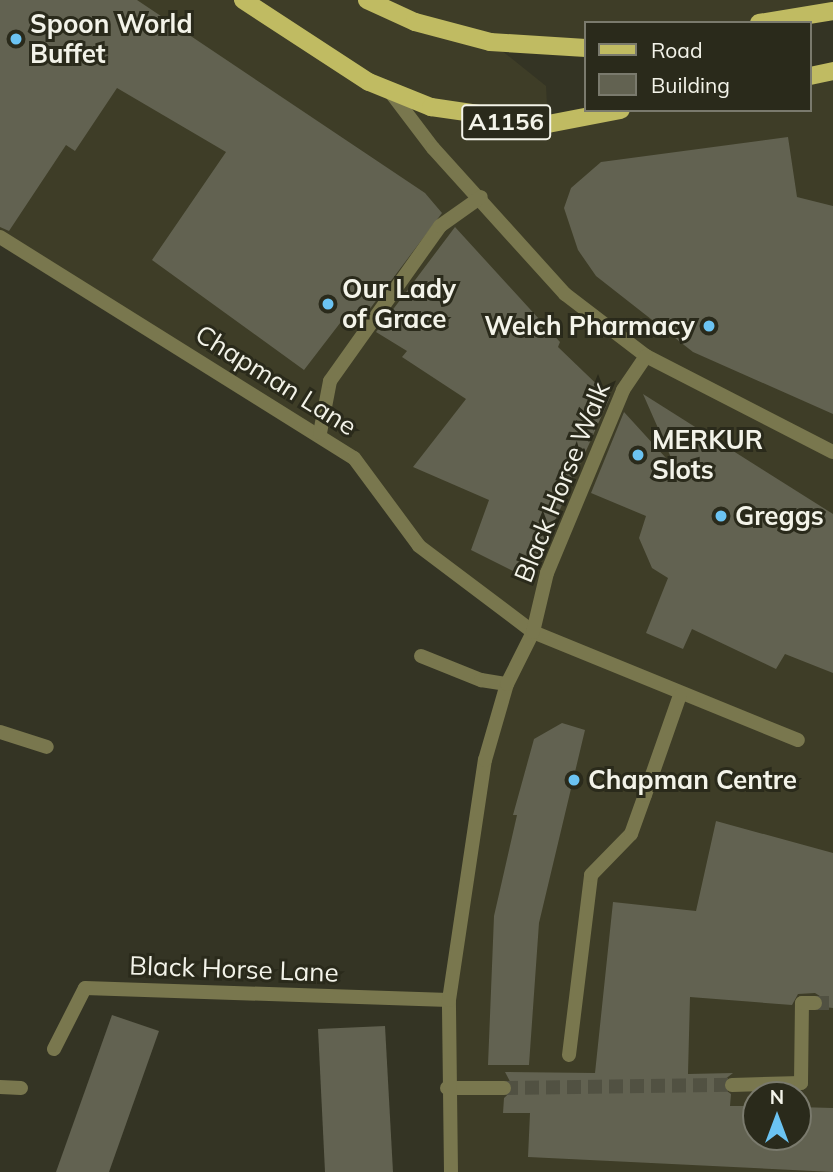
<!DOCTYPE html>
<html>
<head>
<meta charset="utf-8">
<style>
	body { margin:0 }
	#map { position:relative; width:833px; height:1172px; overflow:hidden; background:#343424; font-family:Mulish,sans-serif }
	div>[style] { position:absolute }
	.built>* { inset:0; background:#3e3d27 }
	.building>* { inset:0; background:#626251 }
	.street-tunnel>* { height:14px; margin-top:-7px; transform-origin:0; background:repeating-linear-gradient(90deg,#515142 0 14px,transparent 0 21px) }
	.lane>* { height:14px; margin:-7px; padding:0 7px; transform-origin:7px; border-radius:7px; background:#79774e }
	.street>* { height:14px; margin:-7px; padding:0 7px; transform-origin:7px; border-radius:7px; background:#79774e }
	.primary>* { height:18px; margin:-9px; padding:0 9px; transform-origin:9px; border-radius:9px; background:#c0bb62 }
	.dots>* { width:19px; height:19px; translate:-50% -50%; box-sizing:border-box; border:4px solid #2a2a1b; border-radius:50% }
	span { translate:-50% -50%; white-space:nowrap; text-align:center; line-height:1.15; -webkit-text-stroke:6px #2a2a1b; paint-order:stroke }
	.shield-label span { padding:2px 5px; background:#2a2a1b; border:2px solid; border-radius:5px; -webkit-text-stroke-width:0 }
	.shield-label { font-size:24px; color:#f3f3e9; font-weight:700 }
	.poi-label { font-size:26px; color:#f3f3e9; font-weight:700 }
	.left { translate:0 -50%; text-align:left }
	.right { translate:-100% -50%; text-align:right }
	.street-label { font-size:26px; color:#f3f3e9 }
	.legend { position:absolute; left:584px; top:21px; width:228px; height:91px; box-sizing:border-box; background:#2a2a1b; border:2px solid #7a7a6d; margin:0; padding:9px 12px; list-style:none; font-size:21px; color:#f3f3e9 }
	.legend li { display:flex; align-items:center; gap:14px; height:35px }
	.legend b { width:35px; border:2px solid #7a7a6d }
	.north { position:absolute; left:742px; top:1081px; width:70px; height:70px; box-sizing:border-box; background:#2a2a1b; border:2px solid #7a7a6d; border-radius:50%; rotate:0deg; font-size:19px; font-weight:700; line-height:28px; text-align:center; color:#f3f3e9 }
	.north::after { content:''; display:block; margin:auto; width:24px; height:32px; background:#6bc3f2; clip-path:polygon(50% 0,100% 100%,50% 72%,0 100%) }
</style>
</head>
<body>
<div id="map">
	<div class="built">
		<div style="clip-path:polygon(evenodd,0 0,833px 0,833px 11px,759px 23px,586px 23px,586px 48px,491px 42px,546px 86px,548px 123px,621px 110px,810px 110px,810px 76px,833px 71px,833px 1172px,451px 1172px,449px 1000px,485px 760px,533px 632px,446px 570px,354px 457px,0 237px,0 0,756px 1095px,798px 1095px,798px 1137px,756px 1137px,756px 1095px)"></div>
	</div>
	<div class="building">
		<div style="clip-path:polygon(0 0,137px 0,425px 193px,442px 213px,360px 322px,347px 314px,304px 370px,152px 260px,226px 152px,117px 88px,75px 151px,66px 145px,9px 231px,0 227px)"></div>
		<div style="clip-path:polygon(788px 137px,797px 197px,833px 206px,833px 414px,693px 352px,596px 276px,578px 250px,564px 208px,571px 188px,601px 162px)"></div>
		<div style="clip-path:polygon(455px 227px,560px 342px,558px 347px,610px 397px,529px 579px,471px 550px,489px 500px,413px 467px,466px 399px,402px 357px,407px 351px,376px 332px)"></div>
		<div style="clip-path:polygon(643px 394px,833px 514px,833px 673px,785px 654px,776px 669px,692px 629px,683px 649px,646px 633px,668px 578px,652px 568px,639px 538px,646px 516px,591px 493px,624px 412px,676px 469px)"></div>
		<div style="clip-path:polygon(562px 723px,585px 730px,539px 923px,529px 1065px,488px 1065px,494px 916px,517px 815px,513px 815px,534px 739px)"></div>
		<div style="clip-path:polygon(716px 821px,833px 853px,833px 1008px,824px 1007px,823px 998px,815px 993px,798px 994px,792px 1005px,690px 997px,688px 1074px,733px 1073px,724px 1080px,724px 1089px,731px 1094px,730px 1106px,756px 1106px,756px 1137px,798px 1137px,798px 1107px,833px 1108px,833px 1172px,528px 1157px,530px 1113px,503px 1113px,504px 1098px,514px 1089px,505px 1072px,595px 1073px,613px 902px,696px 911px)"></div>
		<div style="clip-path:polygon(112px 1015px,159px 1031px,109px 1172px,56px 1172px)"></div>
		<div style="clip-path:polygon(385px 1026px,393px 1172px,325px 1172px,318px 1029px)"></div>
	</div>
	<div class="street-tunnel">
		<div style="left:815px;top:1003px;width:18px"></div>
		<div style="left:504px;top:1088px;width:228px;rotate:-0.8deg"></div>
	</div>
	<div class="lane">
		<div style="left:421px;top:656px;width:65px;rotate:21.8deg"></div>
		<div style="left:481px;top:680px;width:26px;rotate:9deg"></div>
		<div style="left:569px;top:1055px;width:181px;rotate:-83deg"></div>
		<div style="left:591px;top:875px;width:57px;rotate:-45.7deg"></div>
		<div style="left:631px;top:834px;width:41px;rotate:-70.3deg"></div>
		<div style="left:0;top:1087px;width:21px;rotate:3deg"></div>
	</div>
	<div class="street">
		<div style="left:392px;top:94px;width:68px;rotate:52.8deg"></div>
		<div style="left:433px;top:148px;width:197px;rotate:47.9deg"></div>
		<div style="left:565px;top:294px;width:102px;rotate:37.4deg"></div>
		<div style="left:646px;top:356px;width:210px;rotate:27.2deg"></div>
		<div style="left:0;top:237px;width:417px;rotate:32deg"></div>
		<div style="left:354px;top:458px;width:109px;rotate:53.5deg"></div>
		<div style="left:419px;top:546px;width:143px;rotate:37deg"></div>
		<div style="left:533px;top:632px;width:286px;rotate:22.2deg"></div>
		<div style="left:320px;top:433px;width:53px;rotate:-79.1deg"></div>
		<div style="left:330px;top:381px;width:190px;rotate:-54.6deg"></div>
		<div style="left:440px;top:226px;width:50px;rotate:-35.3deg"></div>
		<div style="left:0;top:732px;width:49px;rotate:17.7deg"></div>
		<div style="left:645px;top:795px;width:106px;rotate:-70.7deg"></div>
		<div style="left:54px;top:1049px;width:68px;rotate:-63.1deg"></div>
		<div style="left:85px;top:988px;width:364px;rotate:1.9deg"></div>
		<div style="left:732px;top:1085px;width:69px;rotate:-1.7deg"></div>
		<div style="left:801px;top:1083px;width:80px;rotate:-89.3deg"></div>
		<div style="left:802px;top:1003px;width:13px"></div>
		<div style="left:447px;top:1088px;width:57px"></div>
		<div style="left:451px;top:1172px;width:172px;rotate:-90.7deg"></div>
		<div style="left:449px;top:1000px;width:243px;rotate:-81.5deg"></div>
		<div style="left:485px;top:760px;width:79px;rotate:-73.9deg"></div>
		<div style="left:507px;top:684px;width:58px;rotate:-63.4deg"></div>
		<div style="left:533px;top:632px;width:61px;rotate:-76.7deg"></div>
		<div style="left:547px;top:573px;width:198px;rotate:-67.4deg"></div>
		<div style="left:623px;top:390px;width:41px;rotate:-55.9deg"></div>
	</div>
	<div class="primary">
		<div style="left:243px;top:0;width:150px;rotate:33.1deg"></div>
		<div style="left:369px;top:82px;width:67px;rotate:22deg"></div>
		<div style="left:431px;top:107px;width:118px;rotate:8.3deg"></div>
		<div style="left:548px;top:124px;width:74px;rotate:-10.9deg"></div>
		<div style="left:367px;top:0;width:53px;rotate:24.6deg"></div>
		<div style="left:415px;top:22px;width:78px;rotate:14.9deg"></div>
		<div style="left:490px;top:42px;width:96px;rotate:3.6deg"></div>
		<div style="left:759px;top:23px;width:75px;rotate:-9.2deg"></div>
		<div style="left:810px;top:76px;width:24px;rotate:-12deg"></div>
	</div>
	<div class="dots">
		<div style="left:16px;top:39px;background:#6bc3f2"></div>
		<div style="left:328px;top:304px;background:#6bc3f2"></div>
		<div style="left:709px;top:326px;background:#6bc3f2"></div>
		<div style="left:638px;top:455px;background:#6bc3f2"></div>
		<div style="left:721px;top:516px;background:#6bc3f2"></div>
		<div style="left:574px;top:780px;background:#6bc3f2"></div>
	</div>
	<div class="shield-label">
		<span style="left:506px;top:122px">A1156</span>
	</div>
	<div class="poi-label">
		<span class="left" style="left:30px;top:39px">Spoon World<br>Buffet</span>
		<span class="left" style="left:342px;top:304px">Our Lady<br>of Grace</span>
		<span class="right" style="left:695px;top:326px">Welch Pharmacy</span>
		<span class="left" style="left:652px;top:455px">MERKUR<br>Slots</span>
		<span class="left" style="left:735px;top:516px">Greggs</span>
		<span class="left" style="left:588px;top:780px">Chapman Centre</span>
	</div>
	<div class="street-label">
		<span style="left:276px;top:380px;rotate:32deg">Chapman Lane</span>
		<span style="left:562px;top:482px;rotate:-68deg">Black Horse Walk</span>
		<span style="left:234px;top:969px;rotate:2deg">Black Horse Lane</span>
	</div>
	<ul class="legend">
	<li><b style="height:9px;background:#c0bb62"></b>Road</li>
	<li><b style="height:19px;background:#626251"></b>Building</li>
	</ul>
	<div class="north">N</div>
</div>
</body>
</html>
